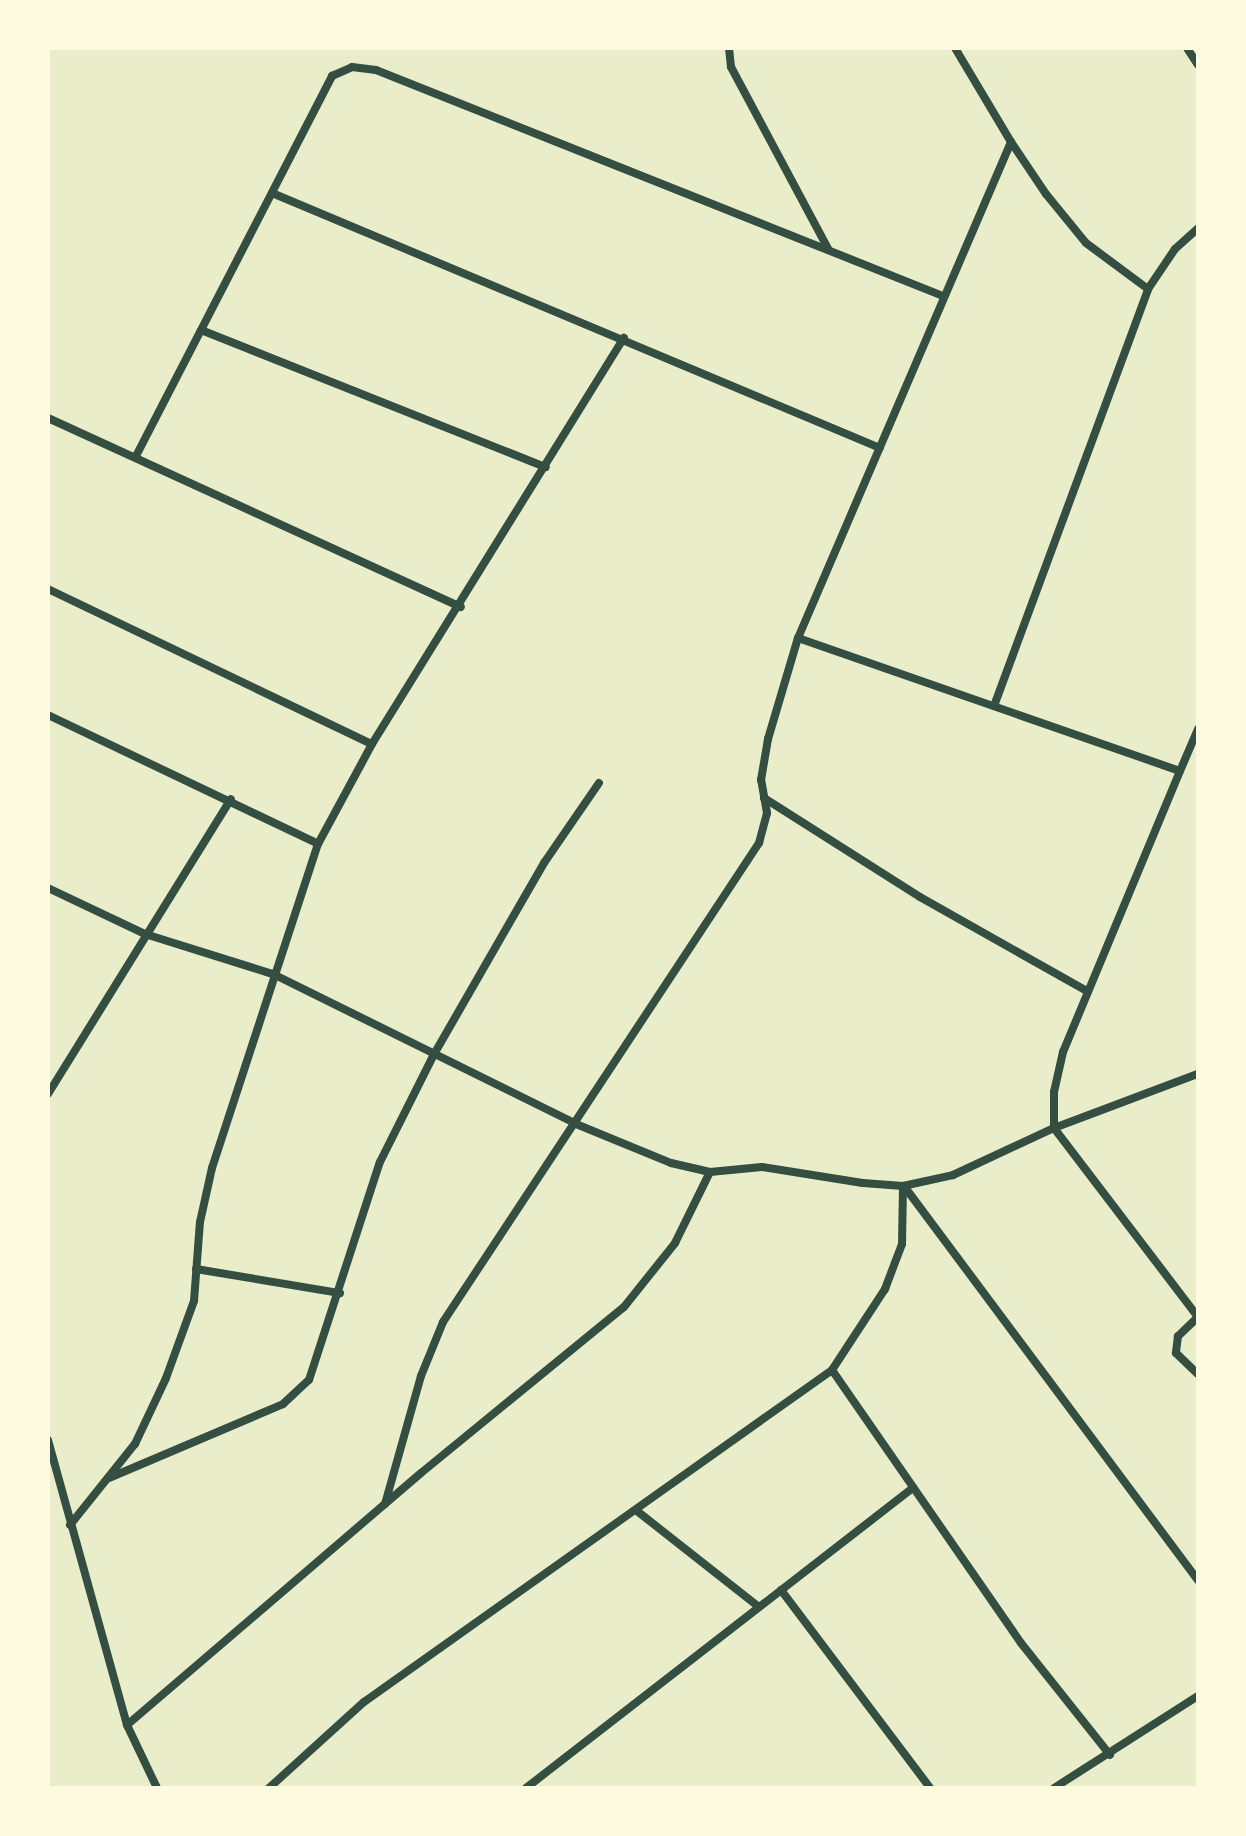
<!DOCTYPE html>
<html>
<head>
<meta charset="utf-8">
<style>
	body { margin:0 }
	#map { position:relative; width:1246px; height:1836px; overflow:hidden; background:#e9edc9; font-family:Montserrat,sans-serif }
	div>[style] { position:absolute }
	.minor>* { height:8px; margin:-4px; padding:0 4px; transform-origin:4px; border-radius:4px; background:#344e41 }
	span { translate:-50% -50%; white-space:nowrap; text-align:center; line-height:1.15; -webkit-text-stroke:7px #fefae0; paint-order:stroke }
	.frame { position:absolute; inset:0; border:50px solid #fefae0; pointer-events:none }
</style>
</head>
<body>
<div id="map">
	<div class="minor">
		<div style="left:729px;top:48px;width:19px;rotate:84deg"></div>
		<div style="left:731px;top:67px;width:206px;rotate:61.9deg"></div>
		<div style="left:955px;top:48px;width:109px;rotate:59.2deg"></div>
		<div style="left:1011px;top:142px;width:63px;rotate:56.1deg"></div>
		<div style="left:1046px;top:194px;width:63px;rotate:50.8deg"></div>
		<div style="left:1086px;top:243px;width:77px;rotate:36.6deg"></div>
		<div style="left:1187px;top:48px;width:20px;rotate:57deg"></div>
		<div style="left:272px;top:193px;width:659px;rotate:22.75deg"></div>
		<div style="left:201px;top:330px;width:371px;rotate:21.7deg"></div>
		<div style="left:48px;top:418px;width:454px;rotate:24.6deg"></div>
		<div style="left:136px;top:456px;width:428px;rotate:-62.7deg"></div>
		<div style="left:332px;top:76px;width:22px;rotate:-24deg"></div>
		<div style="left:352px;top:67px;width:24px;rotate:7deg"></div>
		<div style="left:376px;top:70px;width:610px;rotate:21.73deg"></div>
		<div style="left:48px;top:589px;width:359px;rotate:25.6deg"></div>
		<div style="left:798px;top:638px;width:404px;rotate:19.2deg"></div>
		<div style="left:1180px;top:771px;width:304px;rotate:112.6deg"></div>
		<div style="left:1063px;top:1052px;width:41px;rotate:102.7deg"></div>
		<div style="left:1054px;top:1092px;width:36px;rotate:90deg"></div>
		<div style="left:1054px;top:1128px;width:238px;rotate:52.7deg"></div>
		<div style="left:1198px;top:1317px;width:28px;rotate:136deg"></div>
		<div style="left:1178px;top:1336px;width:17px;rotate:97deg"></div>
		<div style="left:1176px;top:1353px;width:30px;rotate:44deg"></div>
		<div style="left:994px;top:706px;width:445px;rotate:-69.7deg"></div>
		<div style="left:1148px;top:289px;width:48px;rotate:-56deg"></div>
		<div style="left:1175px;top:249px;width:31px;rotate:-42deg"></div>
		<div style="left:48px;top:715px;width:299px;rotate:25.5deg"></div>
		<div style="left:1180px;top:771px;width:46px;rotate:-66.8deg"></div>
		<div style="left:764px;top:798px;width:185px;rotate:32.4deg"></div>
		<div style="left:920px;top:897px;width:189px;rotate:29.4deg"></div>
		<div style="left:48px;top:888px;width:107px;rotate:25.4deg"></div>
		<div style="left:145px;top:934px;width:134px;rotate:17.4deg"></div>
		<div style="left:273px;top:974px;width:338px;rotate:26.3deg"></div>
		<div style="left:576px;top:1124px;width:103px;rotate:22.3deg"></div>
		<div style="left:671px;top:1163px;width:40px;rotate:13deg"></div>
		<div style="left:710px;top:1172px;width:52px;rotate:-5.5deg"></div>
		<div style="left:762px;top:1167px;width:102px;rotate:9deg"></div>
		<div style="left:863px;top:1183px;width:40px;rotate:4.3deg"></div>
		<div style="left:903px;top:1186px;width:51px;rotate:-12.4deg"></div>
		<div style="left:953px;top:1175px;width:111px;rotate:-25deg"></div>
		<div style="left:1054px;top:1128px;width:154px;rotate:-20.6deg"></div>
		<div style="left:48px;top:1094px;width:347px;rotate:-58.2deg"></div>
		<div style="left:904px;top:1186px;width:492px;rotate:53.3deg"></div>
		<div style="left:196px;top:1269px;width:146px;rotate:9.5deg"></div>
		<div style="left:832px;top:1370px;width:332px;rotate:55.3deg"></div>
		<div style="left:1021px;top:1643px;width:143px;rotate:51.5deg"></div>
		<div style="left:48px;top:1440px;width:296px;rotate:74.5deg"></div>
		<div style="left:127px;top:1725px;width:70px;rotate:64.5deg"></div>
		<div style="left:109px;top:1478px;width:189px;rotate:-23deg"></div>
		<div style="left:283px;top:1404px;width:35px;rotate:-43deg"></div>
		<div style="left:309px;top:1380px;width:229px;rotate:-72deg"></div>
		<div style="left:380px;top:1162px;width:119px;rotate:-63.4deg"></div>
		<div style="left:433px;top:1056px;width:223px;rotate:-60.1deg"></div>
		<div style="left:544px;top:863px;width:97px;rotate:-55.5deg"></div>
		<div style="left:385px;top:1504px;width:133px;rotate:-74.3deg"></div>
		<div style="left:421px;top:1376px;width:58px;rotate:-67.8deg"></div>
		<div style="left:443px;top:1322px;width:574px;rotate:-56.59deg"></div>
		<div style="left:759px;top:843px;width:31px;rotate:-75deg"></div>
		<div style="left:767px;top:813px;width:34px;rotate:-100deg"></div>
		<div style="left:761px;top:780px;width:42px;rotate:-80.3deg"></div>
		<div style="left:768px;top:739px;width:105px;rotate:-73.5deg"></div>
		<div style="left:798px;top:638px;width:540px;rotate:-66.76deg"></div>
		<div style="left:637px;top:1511px;width:155px;rotate:38.2deg"></div>
		<div style="left:70px;top:1525px;width:104px;rotate:-51.3deg"></div>
		<div style="left:135px;top:1444px;width:73px;rotate:-64.8deg"></div>
		<div style="left:166px;top:1378px;width:82px;rotate:-70deg"></div>
		<div style="left:194px;top:1301px;width:79px;rotate:-85.7deg"></div>
		<div style="left:200px;top:1222px;width:55px;rotate:-77.5deg"></div>
		<div style="left:212px;top:1168px;width:341px;rotate:-71.9deg"></div>
		<div style="left:318px;top:844px;width:114px;rotate:-61.6deg"></div>
		<div style="left:372px;top:744px;width:478px;rotate:-58.2deg"></div>
		<div style="left:781px;top:1590px;width:248px;rotate:53deg"></div>
		<div style="left:127px;top:1725px;width:387px;rotate:-40.6deg"></div>
		<div style="left:421px;top:1473px;width:262px;rotate:-39.3deg"></div>
		<div style="left:624px;top:1307px;width:82px;rotate:-51.4deg"></div>
		<div style="left:675px;top:1243px;width:79px;rotate:-63.8deg"></div>
		<div style="left:269px;top:1788px;width:128px;rotate:-42.2deg"></div>
		<div style="left:364px;top:1702px;width:574px;rotate:-35.35deg"></div>
		<div style="left:832px;top:1370px;width:97px;rotate:-56.8deg"></div>
		<div style="left:885px;top:1289px;width:48px;rotate:-69.3deg"></div>
		<div style="left:902px;top:1244px;width:58px;rotate:-89deg"></div>
		<div style="left:526px;top:1788px;width:490px;rotate:-37.8deg"></div>
		<div style="left:1054px;top:1788px;width:171px;rotate:-32.6deg"></div>
	</div>
	<div class="frame"></div>
</div>
</body>
</html>
